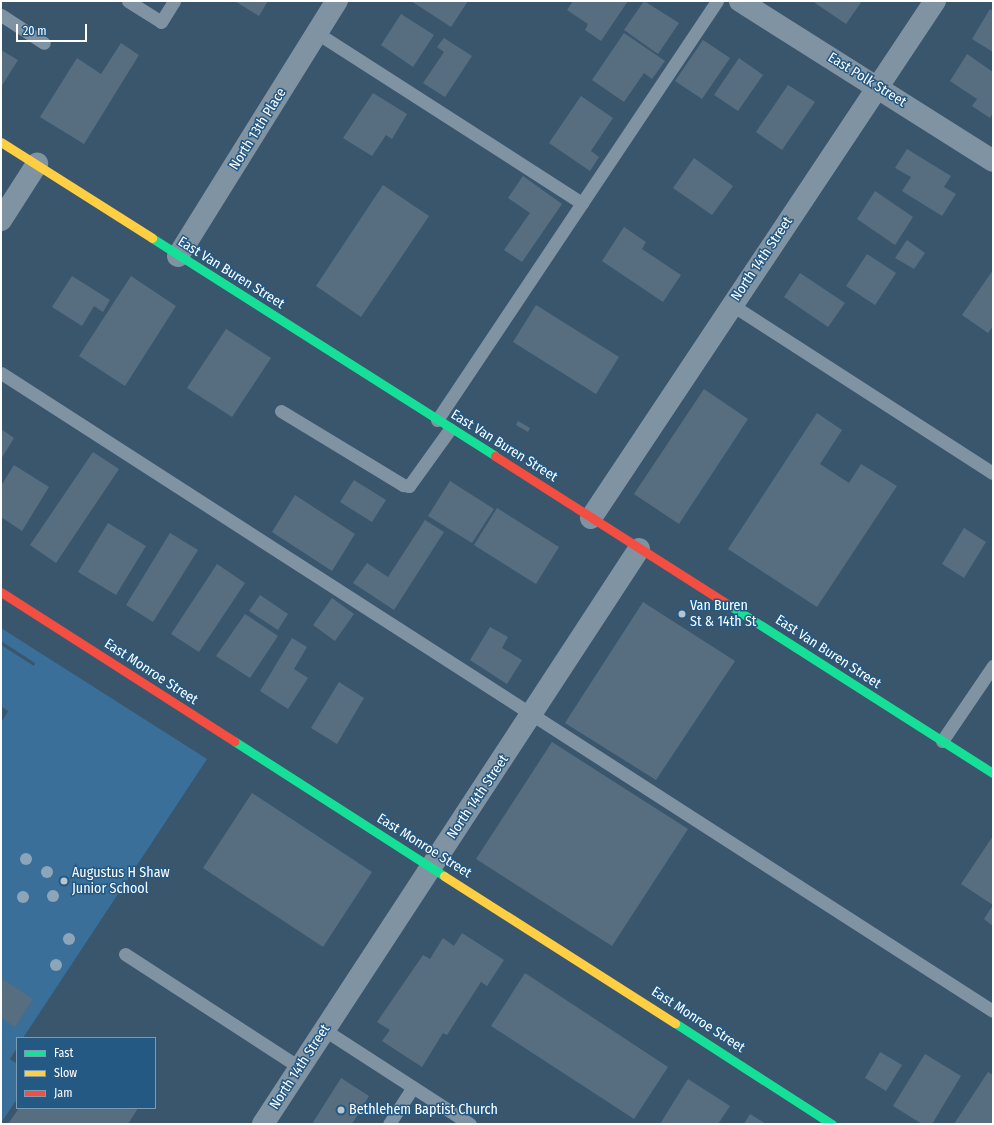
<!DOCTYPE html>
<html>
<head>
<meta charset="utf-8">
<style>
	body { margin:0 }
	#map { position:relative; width:994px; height:1125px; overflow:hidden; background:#3a566d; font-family:"Fira Sans Condensed",sans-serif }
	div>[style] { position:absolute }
	.green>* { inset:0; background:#396f99 }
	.building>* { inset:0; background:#576e80 }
	.lane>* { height:13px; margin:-6.5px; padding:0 6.5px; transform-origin:6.5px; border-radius:6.5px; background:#8093a3 }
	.street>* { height:22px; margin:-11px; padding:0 11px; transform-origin:11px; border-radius:11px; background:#8093a3 }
	.fast>* { height:9px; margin:-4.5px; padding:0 4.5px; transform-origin:4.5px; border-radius:4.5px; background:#16e098 }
	.slow>* { height:9px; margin:-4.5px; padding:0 4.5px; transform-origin:4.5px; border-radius:4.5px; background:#ffcf43 }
	.jam>* { height:9px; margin:-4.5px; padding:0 4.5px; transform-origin:4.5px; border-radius:4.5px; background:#f24e42 }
	.trees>* { width:12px; height:12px; margin:-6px; border-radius:50%; background:#8da5b8 }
	.dots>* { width:11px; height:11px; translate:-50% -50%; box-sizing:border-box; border:2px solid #245983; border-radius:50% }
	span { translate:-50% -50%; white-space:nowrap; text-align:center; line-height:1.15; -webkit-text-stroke:3px #245983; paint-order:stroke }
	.street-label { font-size:14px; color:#fff }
	.poi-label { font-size:14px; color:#fff }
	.left { translate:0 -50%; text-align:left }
	.frame { position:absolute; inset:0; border:2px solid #fff; pointer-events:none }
	.legend { position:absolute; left:16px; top:1037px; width:140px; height:72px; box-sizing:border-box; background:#245983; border:1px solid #7c9bb5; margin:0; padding:5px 7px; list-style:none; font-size:12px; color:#fff }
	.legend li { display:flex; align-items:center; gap:8px; height:20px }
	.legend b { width:20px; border:1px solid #7c9bb5 }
	.scale { position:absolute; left:16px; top:24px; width:71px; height:18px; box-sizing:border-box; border:2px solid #fff; border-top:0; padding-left:5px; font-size:12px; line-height:14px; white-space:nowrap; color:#fff; -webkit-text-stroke:3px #245983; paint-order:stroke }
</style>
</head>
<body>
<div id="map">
	<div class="green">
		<div style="clip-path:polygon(1px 628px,207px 759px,23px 1038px,17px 1038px,17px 1048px,10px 1059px,17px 1064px,17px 1099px,1px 1123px,1px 723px,8px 711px,1px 706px,1px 645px,34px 666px,35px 663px,1px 641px)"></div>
	</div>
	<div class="building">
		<div style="clip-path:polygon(235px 1px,268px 1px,259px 16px)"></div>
		<div style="clip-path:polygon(411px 1px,468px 1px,451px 27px)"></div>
		<div style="clip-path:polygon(573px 1px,628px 1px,601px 41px,585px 30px,588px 24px,567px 10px)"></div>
		<div style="clip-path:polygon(644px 1px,679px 23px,658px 54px,624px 30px)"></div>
		<div style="clip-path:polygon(812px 1px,862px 1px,846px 24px)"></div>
		<div style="clip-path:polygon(990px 9px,993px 11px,993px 52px,972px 39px)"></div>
		<div style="clip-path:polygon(401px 14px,434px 35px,413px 67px,381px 45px)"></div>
		<div style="clip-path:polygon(624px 33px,665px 61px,652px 79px,644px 73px,624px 102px,592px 80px)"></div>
		<div style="clip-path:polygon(444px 38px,472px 56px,445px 97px,423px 83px,444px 52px,437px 47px)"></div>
		<div style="clip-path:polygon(703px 40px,730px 58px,702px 99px,675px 81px)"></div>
		<div style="clip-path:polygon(121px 43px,139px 55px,84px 144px,40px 117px,77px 58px,101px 74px)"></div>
		<div style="clip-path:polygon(1px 50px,18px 60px,1px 87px)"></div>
		<div style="clip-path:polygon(967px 54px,993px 72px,993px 113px,990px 118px,972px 106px,977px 99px,950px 81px)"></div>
		<div style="clip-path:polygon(739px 58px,763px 75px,738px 111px,714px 95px)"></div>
		<div style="clip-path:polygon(788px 85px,815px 102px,782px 150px,756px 132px)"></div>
		<div style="clip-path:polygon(373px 93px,407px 114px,392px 139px,386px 135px,372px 156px,343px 138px)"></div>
		<div style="clip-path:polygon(581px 96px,613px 118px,591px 151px,599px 157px,590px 171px,549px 143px)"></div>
		<div style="clip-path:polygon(907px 149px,951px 176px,944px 187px,956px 194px,942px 216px,902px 191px,911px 177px,895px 168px)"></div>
		<div style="clip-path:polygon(694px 158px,733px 186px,712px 215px,673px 188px)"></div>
		<div style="clip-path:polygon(523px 176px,562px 204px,522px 262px,504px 250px,530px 213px,508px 198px)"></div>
		<div style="clip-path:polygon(383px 185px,429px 216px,361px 317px,316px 286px)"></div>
		<div style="clip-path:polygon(875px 191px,913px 217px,895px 245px,857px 219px)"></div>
		<div style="clip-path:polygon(624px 227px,646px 242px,642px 249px,681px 275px,663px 302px,602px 261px)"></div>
		<div style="clip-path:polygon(907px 240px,925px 253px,914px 269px,895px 258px)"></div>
		<div style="clip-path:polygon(867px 254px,896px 273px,875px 305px,846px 286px)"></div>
		<div style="clip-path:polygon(993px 270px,993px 326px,988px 333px,962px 315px)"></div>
		<div style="clip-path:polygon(800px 273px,845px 303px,828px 327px,784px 297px)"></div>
		<div style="clip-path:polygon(72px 276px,110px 300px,103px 312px,94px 306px,82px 326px,52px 307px)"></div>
		<div style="clip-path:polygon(131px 276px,176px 306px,125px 386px,79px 356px)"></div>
		<div style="clip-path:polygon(536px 305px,619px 357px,596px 394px,513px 342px)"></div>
		<div style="clip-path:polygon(226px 329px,271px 358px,232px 417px,187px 388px)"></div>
		<div style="clip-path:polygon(704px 389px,748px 419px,679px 524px,634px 494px)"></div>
		<div style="clip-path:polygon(817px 413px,842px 430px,820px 464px,849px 483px,861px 464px,897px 486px,817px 607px,728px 549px)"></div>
		<div style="clip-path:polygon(518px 421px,530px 428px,528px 432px,516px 425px)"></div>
		<div style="clip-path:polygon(1px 429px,14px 438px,1px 459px)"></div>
		<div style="clip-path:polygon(93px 452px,119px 469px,56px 563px,30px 545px)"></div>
		<div style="clip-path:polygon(14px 465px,49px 487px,22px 531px,1px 517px,1px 486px)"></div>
		<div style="clip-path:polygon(354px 480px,386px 500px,372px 522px,340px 502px)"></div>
		<div style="clip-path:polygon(450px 481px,494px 509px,472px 543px,428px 516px)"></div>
		<div style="clip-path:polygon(295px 495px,355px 534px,332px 571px,272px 532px)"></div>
		<div style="clip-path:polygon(497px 508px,559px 547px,536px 584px,474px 545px)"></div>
		<div style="clip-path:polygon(425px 520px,444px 532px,394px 610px,353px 583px,367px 563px,388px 577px)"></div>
		<div style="clip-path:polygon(108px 523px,146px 546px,116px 595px,78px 572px)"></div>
		<div style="clip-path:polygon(964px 528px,986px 542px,964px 578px,942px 564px)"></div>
		<div style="clip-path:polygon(170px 533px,198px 550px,153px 622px,126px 605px)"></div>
		<div style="clip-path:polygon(217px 564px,245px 583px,199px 652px,171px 634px)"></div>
		<div style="clip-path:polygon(260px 595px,288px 614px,278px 630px,249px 611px)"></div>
		<div style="clip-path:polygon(332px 598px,354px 614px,335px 641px,313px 625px)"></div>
		<div style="clip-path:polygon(643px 602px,735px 661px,656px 780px,565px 723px)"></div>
		<div style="clip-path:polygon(245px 614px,278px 636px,250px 678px,216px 656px)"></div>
		<div style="clip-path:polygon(490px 627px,508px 637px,502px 648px,522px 660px,507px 684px,470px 660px)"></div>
		<div style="clip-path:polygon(292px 638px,307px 647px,294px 669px,308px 678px,288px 709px,260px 691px)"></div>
		<div style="clip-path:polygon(339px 682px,364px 698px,337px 744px,311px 728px)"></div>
		<div style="clip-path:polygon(552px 742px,688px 829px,612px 946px,476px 859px)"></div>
		<div style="clip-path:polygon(252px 793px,372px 872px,323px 947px,203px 868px)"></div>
		<div style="clip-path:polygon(993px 836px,993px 926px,984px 919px,993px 905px,961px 884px)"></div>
		<div style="clip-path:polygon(462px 933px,504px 960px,487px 986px,481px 982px,447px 1035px,443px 1033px,422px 1067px,382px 1041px,390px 1030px,377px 1022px,423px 955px,430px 959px,443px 938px,454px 946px)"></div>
		<div style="clip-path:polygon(525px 973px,668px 1067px,634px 1119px,491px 1026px)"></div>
		<div style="clip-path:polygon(1px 978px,33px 999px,15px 1027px,1px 1018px)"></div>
		<div style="clip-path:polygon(880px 1052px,902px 1065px,886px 1091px,865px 1078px)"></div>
		<div style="clip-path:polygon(925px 1054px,961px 1076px,932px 1124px,922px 1124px,893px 1106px)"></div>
		<div style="clip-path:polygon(988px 1072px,993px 1075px,993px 1124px,954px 1124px)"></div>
		<div style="clip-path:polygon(341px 1078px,369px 1096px,352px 1124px,312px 1124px)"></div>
		<div style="clip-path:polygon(688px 1079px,730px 1106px,718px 1124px,660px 1124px)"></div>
		<div style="clip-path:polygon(19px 1108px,138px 1108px,128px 1124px,8px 1124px)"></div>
		<div style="clip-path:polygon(750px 1114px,766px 1124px,744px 1124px)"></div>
	</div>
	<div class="lane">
		<div style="left:128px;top:1px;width:39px;rotate:32deg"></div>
		<div style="left:161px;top:22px;width:25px;rotate:-58deg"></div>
		<div style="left:1px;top:15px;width:51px;rotate:33.1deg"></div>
		<div style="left:317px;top:33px;width:315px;rotate:32.7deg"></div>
		<div style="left:732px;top:305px;width:310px;rotate:32.8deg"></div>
		<div style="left:1px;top:373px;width:1179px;rotate:32.75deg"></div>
		<div style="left:281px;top:411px;width:143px;rotate:31.2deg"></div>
		<div style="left:403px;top:485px;width:6px;rotate:9deg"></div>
		<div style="left:409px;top:486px;width:70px;rotate:-54.3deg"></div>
		<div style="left:437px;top:420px;width:504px;rotate:-56.25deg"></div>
		<div style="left:942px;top:741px;width:91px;rotate:-55.8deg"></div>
		<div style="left:125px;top:954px;width:207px;rotate:33deg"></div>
		<div style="left:323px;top:1029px;width:175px;rotate:32.9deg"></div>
		<div style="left:389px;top:1124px;width:44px;rotate:-57deg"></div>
	</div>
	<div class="street">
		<div style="left:740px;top:1px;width:299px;rotate:32.3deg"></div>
		<div style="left:1px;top:220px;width:67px;rotate:-57.3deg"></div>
		<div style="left:178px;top:256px;width:301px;rotate:-58.1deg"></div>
		<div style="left:591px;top:518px;width:621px;rotate:-56.36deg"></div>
		<div style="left:263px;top:1124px;width:687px;rotate:-56.82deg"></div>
	</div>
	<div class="fast">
		<div style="left:152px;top:238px;width:406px;rotate:32.4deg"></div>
		<div style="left:729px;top:605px;width:313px;rotate:32.5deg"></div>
		<div style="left:234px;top:741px;width:250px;rotate:32.7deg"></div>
		<div style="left:675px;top:1023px;width:187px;rotate:32.8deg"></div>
	</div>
	<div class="slow">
		<div style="left:1px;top:142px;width:179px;rotate:32.4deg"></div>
		<div style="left:444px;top:876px;width:274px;rotate:32.5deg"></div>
	</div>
	<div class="jam">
		<div style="left:495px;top:456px;width:277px;rotate:32.5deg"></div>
		<div style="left:1px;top:592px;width:277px;rotate:32.6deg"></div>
	</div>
	<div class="trees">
		<div style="left:26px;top:859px"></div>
		<div style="left:47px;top:872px"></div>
		<div style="left:53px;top:896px"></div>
		<div style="left:23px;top:897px"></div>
		<div style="left:69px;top:939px"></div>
		<div style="left:56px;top:965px"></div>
	</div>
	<div class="dots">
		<div style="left:682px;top:614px;background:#bac4cc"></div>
		<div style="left:64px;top:881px;background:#bac4cc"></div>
		<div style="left:341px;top:1110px;background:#bac4cc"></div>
	</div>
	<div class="street-label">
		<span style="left:867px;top:80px;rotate:32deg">East Polk Street</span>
		<span style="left:258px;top:129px;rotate:-58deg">North 13th Place</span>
		<span style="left:762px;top:259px;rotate:-56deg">North 14th Street</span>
		<span style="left:231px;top:273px;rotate:32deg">East Van Buren Street</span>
		<span style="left:504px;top:446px;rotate:32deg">East Van Buren Street</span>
		<span style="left:828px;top:652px;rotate:33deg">East Van Buren Street</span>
		<span style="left:151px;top:672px;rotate:33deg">East Monroe Street</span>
		<span style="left:478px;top:797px;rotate:-56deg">North 14th Street</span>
		<span style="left:424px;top:846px;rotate:32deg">East Monroe Street</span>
		<span style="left:698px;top:1020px;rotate:33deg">East Monroe Street</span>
		<span style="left:300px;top:1067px;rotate:-57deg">North 14th Street</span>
	</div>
	<div class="poi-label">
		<span class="left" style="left:690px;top:614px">Van Buren<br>St &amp; 14th St</span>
		<span class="left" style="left:72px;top:881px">Augustus H Shaw<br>Junior School</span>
		<span class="left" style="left:349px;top:1110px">Bethlehem Baptist Church</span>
	</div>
	<div class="frame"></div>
	<ul class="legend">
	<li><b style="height:5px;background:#16e098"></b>Fast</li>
	<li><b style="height:5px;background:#ffcf43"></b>Slow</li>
	<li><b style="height:5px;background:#f24e42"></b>Jam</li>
	</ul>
	<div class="scale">20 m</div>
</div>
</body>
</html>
